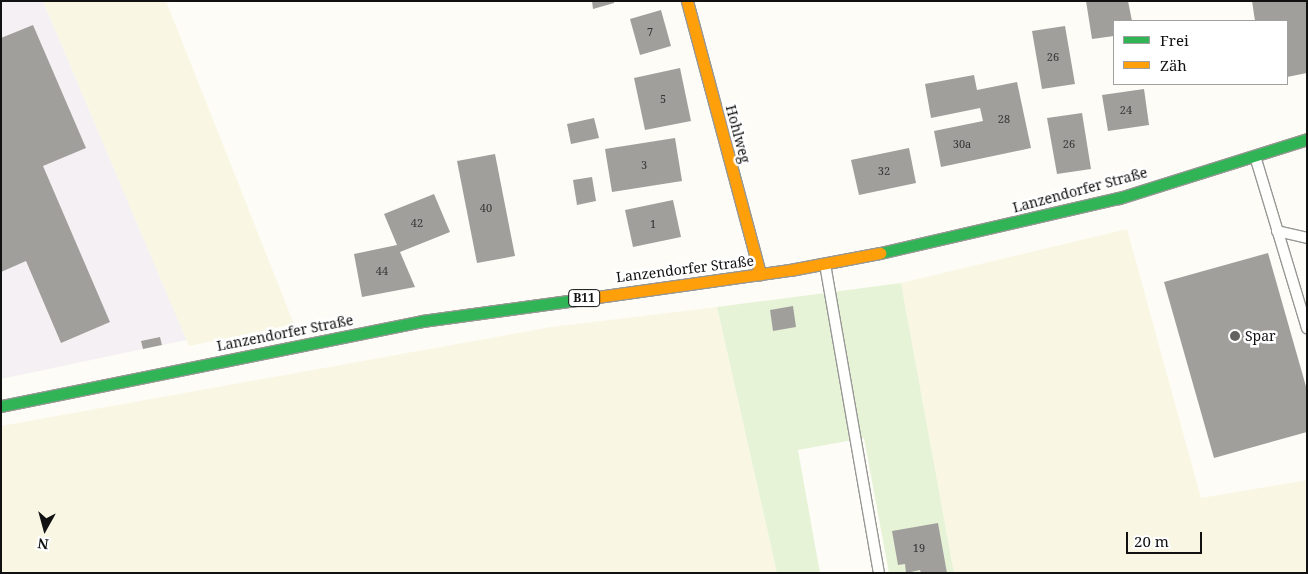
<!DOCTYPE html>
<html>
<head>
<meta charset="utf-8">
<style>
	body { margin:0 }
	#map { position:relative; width:1308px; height:574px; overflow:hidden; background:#fdfcf7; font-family:"Noto Serif",serif }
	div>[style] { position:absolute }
	.industrial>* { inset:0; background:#f5f0f3 }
	.farmland>* { inset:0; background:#f9f7e4 }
	.green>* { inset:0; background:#e7f3d7 }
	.building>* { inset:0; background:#a19f9c }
	.roads { filter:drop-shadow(1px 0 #979795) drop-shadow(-1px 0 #979795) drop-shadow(0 1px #979795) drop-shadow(0 -1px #979795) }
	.lane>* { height:10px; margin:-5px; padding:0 5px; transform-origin:5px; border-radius:5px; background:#fffffe }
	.fast>* { height:11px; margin:-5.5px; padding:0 5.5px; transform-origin:5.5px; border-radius:5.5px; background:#30b455 }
	.slow>* { height:11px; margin:-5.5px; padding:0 5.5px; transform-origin:5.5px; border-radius:5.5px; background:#ff9f0a }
	.dots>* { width:14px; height:14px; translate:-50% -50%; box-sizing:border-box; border:2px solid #fff; border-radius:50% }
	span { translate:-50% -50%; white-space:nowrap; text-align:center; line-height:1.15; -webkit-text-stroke:5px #fff; paint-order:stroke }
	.number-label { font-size:11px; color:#353434 }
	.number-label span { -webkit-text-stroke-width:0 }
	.shield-label span { padding:1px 4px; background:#fff; border:1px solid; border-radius:4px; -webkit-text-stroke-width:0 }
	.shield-label { font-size:12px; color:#111; font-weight:700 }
	.street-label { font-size:14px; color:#111 }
	.poi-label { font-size:14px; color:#111 }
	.left { translate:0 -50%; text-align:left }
	.frame { position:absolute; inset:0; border:2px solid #111; pointer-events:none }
	.legend { position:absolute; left:1113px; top:20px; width:175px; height:65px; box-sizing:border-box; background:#fff; border:1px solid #a0a0a0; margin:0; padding:6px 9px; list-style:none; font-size:15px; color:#111 }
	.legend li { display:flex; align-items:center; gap:10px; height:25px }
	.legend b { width:25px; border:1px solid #a0a0a0 }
	.north { position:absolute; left:20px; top:504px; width:50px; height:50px; -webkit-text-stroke:4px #fff; paint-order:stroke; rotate:187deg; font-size:14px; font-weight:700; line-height:20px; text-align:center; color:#111 }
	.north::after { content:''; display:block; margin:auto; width:18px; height:22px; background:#111; clip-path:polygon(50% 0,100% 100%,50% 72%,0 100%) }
	.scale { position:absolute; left:1126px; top:532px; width:76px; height:22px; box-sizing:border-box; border:2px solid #111; border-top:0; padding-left:6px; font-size:15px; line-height:18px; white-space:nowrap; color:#111; -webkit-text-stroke:4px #fff; paint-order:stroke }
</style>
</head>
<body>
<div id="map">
	<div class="industrial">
		<div style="clip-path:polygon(1px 1px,43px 1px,187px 340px,162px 345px,160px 337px,142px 341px,143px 349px,1px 379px)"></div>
	</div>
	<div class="farmland">
		<div style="clip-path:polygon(43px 1px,166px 1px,294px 324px,189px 346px)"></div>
		<div style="clip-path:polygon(1127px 229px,1201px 498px,1307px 480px,1307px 573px,954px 573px,901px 283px)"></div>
		<div style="clip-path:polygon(717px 307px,777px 573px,1px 573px,1px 426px,551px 327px)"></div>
	</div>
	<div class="green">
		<div style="clip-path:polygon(901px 283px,954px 573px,889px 573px,864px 438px,798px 450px,820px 573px,777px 573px,717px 307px)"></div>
	</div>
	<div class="building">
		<div style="clip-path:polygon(592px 1px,614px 1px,614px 3px,593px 9px)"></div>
		<div style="clip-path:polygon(1086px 1px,1128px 1px,1132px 21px,1114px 21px,1114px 36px,1092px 39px)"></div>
		<div style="clip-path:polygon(1252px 1px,1307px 1px,1307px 73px,1287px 77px,1287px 21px,1255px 21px)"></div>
		<div style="clip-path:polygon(661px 10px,671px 46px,640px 55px,630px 19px)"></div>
		<div style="clip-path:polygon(33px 25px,86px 148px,43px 166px,110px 322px,61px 343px,26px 261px,1px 272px,1px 38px)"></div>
		<div style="clip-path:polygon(1065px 26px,1075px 84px,1042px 89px,1032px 31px)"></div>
		<div style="clip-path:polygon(680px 68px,691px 121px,645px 130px,634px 78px)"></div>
		<div style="clip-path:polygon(974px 75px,977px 90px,1017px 82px,1031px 148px,941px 167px,934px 131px,983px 121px,980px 108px,931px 118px,925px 84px)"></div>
		<div style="clip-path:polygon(1144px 89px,1149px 125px,1108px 131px,1102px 95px)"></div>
		<div style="clip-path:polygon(1082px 113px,1091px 169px,1057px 174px,1047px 118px)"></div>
		<div style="clip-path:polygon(594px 118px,599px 138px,571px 144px,567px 124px)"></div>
		<div style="clip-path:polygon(675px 138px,682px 181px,612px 192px,605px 149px)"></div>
		<div style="clip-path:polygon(909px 148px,916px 183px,859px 195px,851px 160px)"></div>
		<div style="clip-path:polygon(495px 154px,515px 256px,477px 263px,457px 161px)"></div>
		<div style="clip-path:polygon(592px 177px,596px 201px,577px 205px,573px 180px)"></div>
		<div style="clip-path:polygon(434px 194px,450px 232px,400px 252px,415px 287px,362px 297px,354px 254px,397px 245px,384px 214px)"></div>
		<div style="clip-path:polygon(673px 200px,681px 237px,633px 247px,625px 210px)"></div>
		<div style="clip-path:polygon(1268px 253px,1307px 390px,1307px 432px,1214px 458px,1164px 282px)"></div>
		<div style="clip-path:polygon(793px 306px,796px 327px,773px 331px,770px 310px)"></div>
		<div style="clip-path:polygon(160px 337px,162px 345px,143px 349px,141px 341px)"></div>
		<div style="clip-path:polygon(938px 523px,947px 573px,921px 573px,920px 570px,906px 573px,905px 564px,898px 565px,892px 531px)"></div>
	</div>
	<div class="roads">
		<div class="lane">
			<div style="left:1255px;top:156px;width:180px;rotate:73.2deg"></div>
			<div style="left:1277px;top:231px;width:31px;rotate:13deg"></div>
			<div style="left:825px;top:264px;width:314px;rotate:80.1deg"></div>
		</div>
		<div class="fast">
			<div style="left:880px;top:253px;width:245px;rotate:-13deg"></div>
			<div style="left:1119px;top:198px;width:197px;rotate:-17.4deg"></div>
			<div style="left:1px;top:406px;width:429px;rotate:-11.4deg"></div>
			<div style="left:422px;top:321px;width:170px;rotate:-7.8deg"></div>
		</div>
		<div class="slow">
			<div style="left:687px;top:1px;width:283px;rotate:75deg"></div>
			<div style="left:590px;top:298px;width:202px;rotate:-8deg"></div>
			<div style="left:790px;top:270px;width:92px;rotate:-10.7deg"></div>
		</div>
	</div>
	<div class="dots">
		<div style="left:1235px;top:336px;background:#646362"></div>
	</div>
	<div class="number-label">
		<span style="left:650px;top:32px">7</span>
		<span style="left:1053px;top:57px">26</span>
		<span style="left:663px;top:99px">5</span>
		<span style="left:1126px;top:110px">24</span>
		<span style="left:1004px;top:119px">28</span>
		<span style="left:962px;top:144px">30a</span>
		<span style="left:1069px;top:144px">26</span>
		<span style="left:644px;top:165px">3</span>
		<span style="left:884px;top:171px">32</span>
		<span style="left:486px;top:208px">40</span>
		<span style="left:417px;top:223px">42</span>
		<span style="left:653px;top:224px">1</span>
		<span style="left:382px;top:271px">44</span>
		<span style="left:919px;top:548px">19</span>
	</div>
	<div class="shield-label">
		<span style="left:584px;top:298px">B11</span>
	</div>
	<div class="street-label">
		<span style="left:738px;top:134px;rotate:75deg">Hohlweg</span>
		<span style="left:1080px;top:190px;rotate:-15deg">Lanzendorfer Straße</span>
		<span style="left:685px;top:269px;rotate:-7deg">Lanzendorfer Straße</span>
		<span style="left:285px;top:333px;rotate:-11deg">Lanzendorfer Straße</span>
	</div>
	<div class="poi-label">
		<span class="left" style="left:1245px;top:336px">Spar</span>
	</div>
	<div class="frame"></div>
	<ul class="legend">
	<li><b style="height:6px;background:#30b455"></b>Frei</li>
	<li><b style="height:6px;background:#ff9f0a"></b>Zäh</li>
	</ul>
	<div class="north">N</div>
	<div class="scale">20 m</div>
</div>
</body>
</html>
